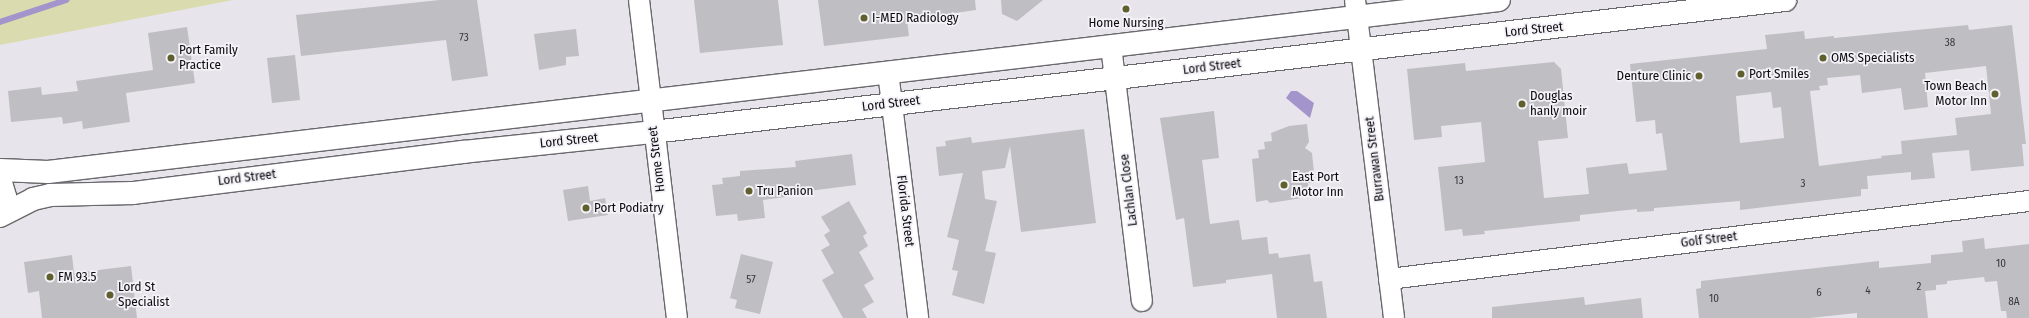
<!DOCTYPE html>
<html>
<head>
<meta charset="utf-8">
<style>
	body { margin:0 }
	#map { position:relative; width:2029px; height:318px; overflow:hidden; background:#e7e5eb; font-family:"Fira Sans Condensed",sans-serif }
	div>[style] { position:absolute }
	.green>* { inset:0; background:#dadcaf }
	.water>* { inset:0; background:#a494cc }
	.stream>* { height:6px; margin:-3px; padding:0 3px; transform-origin:3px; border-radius:3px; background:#a494cc }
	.building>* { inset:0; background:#bfbec3 }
	.roads { filter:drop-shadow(1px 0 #69686d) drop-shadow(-1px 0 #69686d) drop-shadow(0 1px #69686d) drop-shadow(0 -1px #69686d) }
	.minor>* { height:20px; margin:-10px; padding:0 10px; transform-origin:10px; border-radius:10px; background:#fff }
	.major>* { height:22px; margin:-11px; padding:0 11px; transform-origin:11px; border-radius:11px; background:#fff }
	.dots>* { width:11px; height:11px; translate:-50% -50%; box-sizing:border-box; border:2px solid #f4f2f8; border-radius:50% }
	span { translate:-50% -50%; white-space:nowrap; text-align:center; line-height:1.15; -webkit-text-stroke:3.5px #f4f2f8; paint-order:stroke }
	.number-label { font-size:11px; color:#39383b }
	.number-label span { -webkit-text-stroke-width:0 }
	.poi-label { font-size:13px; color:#0c0c0e }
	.left { translate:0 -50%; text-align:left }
	.right { translate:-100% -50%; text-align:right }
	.street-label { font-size:13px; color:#0c0c0e }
</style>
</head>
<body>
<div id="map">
	<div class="green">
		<div style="clip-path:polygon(0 0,233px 0,0 45px)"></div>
	</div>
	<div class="water">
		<div style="clip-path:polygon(1291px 91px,1297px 91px,1314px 103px,1310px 118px,1286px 98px)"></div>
	</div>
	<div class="stream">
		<div style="left:0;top:22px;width:70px;rotate:-18.4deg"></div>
	</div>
	<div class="building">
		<div style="clip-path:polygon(440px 0,477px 0,488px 76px,452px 81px,446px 40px,301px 56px,296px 15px)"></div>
		<div style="clip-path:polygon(694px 0,778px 0,783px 45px,700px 53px)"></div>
		<div style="clip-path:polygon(818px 0,975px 0,976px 10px,907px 20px,909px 36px,824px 46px)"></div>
		<div style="clip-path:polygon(1001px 0,1043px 0,1017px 21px,1002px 14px)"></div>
		<div style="clip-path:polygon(evenodd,1968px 25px,1969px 30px,2012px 25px,2026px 144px,2022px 144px,2024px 166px,1971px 171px,1969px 150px,1932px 153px,1935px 178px,1911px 180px,1911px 172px,1867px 176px,1868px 189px,1861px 189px,1861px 196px,1740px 210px,1740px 201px,1654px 208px,1654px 211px,1637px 212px,1637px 209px,1580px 215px,1580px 221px,1484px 231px,1485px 234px,1463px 236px,1462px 229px,1445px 231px,1438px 167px,1485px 162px,1481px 122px,1441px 126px,1442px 137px,1414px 140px,1407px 69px,1465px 63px,1466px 71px,1554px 62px,1561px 69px,1568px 138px,1538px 141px,1544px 198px,1589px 194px,1586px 168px,1627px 163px,1629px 174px,1667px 170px,1662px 133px,1656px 134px,1655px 120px,1636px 122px,1630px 64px,1767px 49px,1765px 35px,1804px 31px,1805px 39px,1834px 36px,1834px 38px,1968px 25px,1986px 66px,1991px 114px,1955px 118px,1957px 135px,1901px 141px,1902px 154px,1881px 156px,1882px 158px,1819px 166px,1810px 91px,1820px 90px,1819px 86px,1828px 85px,1827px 78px,1860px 75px,1862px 93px,1901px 88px,1904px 110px,1928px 107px,1925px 73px,1986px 66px,1968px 25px,1771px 92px,1773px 108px,1781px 107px,1784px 138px,1740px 143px,1736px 96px,1771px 92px)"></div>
		<div style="clip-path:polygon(187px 27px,195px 83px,126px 93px,130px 122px,83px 129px,82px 121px,63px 124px,62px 117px,11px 122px,8px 91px,41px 87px,42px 95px,78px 91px,76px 81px,153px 70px,148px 33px)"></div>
		<div style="clip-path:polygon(576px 29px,579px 56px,566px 57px,566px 65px,539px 70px,534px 34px)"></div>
		<div style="clip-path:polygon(295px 55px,300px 100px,272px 103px,267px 58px)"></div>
		<div style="clip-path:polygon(1214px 111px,1219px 158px,1202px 160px,1210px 224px,1239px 220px,1242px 240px,1267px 237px,1269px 254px,1278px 253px,1279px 258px,1310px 254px,1314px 282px,1322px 281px,1327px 318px,1277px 318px,1272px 274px,1226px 280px,1226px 283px,1193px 287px,1184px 218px,1176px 220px,1160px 118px)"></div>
		<div style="clip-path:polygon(1307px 124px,1309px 142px,1305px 148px,1312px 153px,1315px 182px,1308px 183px,1309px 191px,1301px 191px,1302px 198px,1270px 203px,1267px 200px,1256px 202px,1252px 159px,1259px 158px,1258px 150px,1265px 149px,1264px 142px,1272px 141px,1271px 133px,1289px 126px)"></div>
		<div style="clip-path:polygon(1084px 129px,1096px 223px,1021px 232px,1010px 146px,1005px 168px,982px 171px,985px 199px,997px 201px,985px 251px,996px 253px,984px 304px,952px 295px,958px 271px,952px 270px,959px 240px,947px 237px,963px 173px,939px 176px,936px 147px,946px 146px,945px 141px,971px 137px,972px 143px)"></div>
		<div style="clip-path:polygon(852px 154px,856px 185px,785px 194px,785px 197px,763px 200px,765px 218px,738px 221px,737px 214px,716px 216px,712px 185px,723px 184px,722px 178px,740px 176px,740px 171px,796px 167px,795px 161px)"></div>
		<div style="clip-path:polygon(588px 186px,590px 201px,605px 198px,608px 215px,568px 221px,563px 190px)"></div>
		<div style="clip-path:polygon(849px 201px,867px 233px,863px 236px,868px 246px,859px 252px,874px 279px,864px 285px,874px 302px,862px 309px,867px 318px,843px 318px,822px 280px,834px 273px,821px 250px,830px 245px,824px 235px,830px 231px,821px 217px)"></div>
		<div style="clip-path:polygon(1984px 238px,1985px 249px,2029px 244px,2029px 318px,2007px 318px,2006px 311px,2001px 311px,1997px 281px,1985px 282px,1984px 277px,1947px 281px,1947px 284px,1936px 285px,1936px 290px,1925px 291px,1928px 318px,1857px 318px,1857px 313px,1810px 318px,1699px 318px,1696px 289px,1701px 288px,1701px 281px,1879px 261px,1879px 268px,1931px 263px,1931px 255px,1963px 252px,1962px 241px)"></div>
		<div style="clip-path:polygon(741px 254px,773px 262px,760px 314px,735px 308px,737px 300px,730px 298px)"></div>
		<div style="clip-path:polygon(72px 255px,74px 273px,131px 266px,137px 318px,42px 318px,39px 291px,28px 293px,24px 262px)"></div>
		<div style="clip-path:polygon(1584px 297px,1585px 305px,1641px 298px,1643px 318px,1492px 318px,1492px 307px)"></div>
	</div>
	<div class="roads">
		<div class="minor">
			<div style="left:639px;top:0;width:320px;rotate:83.2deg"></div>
			<div style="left:1355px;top:0;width:320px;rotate:83deg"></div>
			<div style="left:1111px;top:46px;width:257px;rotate:83.1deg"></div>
			<div style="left:888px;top:72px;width:248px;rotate:83deg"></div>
			<div style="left:1389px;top:279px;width:645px;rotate:-6.95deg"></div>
		</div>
		<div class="major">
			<div style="left:0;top:170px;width:48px;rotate:2.4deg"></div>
			<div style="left:48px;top:172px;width:1461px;rotate:-6.76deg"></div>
			<div style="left:0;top:179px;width:18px;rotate:74deg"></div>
			<div style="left:5px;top:196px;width:19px;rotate:106deg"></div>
			<div style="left:0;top:216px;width:37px;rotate:-27deg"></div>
			<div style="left:33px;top:199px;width:17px;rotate:-13deg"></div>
			<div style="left:50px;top:195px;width:83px;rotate:-1.4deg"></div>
			<div style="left:133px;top:193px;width:333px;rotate:-7.1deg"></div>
			<div style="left:463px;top:152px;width:191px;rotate:-6deg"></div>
			<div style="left:653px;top:132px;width:1140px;rotate:-6.65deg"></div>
		</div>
	</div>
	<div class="dots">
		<div style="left:1126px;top:9px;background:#5f602d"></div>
		<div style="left:864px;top:18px;background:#5f602d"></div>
		<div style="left:171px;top:58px;background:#5f602d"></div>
		<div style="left:1823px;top:58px;background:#5f602d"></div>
		<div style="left:1741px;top:74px;background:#5f602d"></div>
		<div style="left:1699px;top:76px;background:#5f602d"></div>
		<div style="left:1995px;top:94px;background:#5f602d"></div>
		<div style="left:1522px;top:104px;background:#5f602d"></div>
		<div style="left:1284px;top:185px;background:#5f602d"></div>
		<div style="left:749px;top:191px;background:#5f602d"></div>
		<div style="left:586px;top:208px;background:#5f602d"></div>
		<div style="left:50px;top:277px;background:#5f602d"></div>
		<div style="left:110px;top:295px;background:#5f602d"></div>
	</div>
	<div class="number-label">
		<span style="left:464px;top:38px">73</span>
		<span style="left:1950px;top:43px">38</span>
		<span style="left:1459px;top:181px">13</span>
		<span style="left:1803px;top:184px">3</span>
		<span style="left:2001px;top:264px">10</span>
		<span style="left:751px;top:280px">57</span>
		<span style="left:1919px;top:287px">2</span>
		<span style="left:1868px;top:291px">4</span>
		<span style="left:1819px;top:293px">6</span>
		<span style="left:1714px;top:299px">10</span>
		<span style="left:2014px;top:302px">8A</span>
	</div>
	<div class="poi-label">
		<span class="left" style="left:872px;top:18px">I-MED Radiology</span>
		<span style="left:1126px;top:23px">Home Nursing</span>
		<span class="left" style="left:179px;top:58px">Port Family<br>Practice</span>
		<span class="left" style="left:1831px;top:58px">OMS Specialists</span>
		<span class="left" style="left:1749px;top:74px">Port Smiles</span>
		<span class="right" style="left:1691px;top:76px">Denture Clinic</span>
		<span class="right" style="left:1987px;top:94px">Town Beach<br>Motor Inn</span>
		<span class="left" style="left:1530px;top:104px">Douglas<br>hanly moir</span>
		<span class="left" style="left:1292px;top:185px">East Port<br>Motor Inn</span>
		<span class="left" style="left:757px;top:191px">Tru Panion</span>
		<span class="left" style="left:594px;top:208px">Port Podiatry</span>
		<span class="left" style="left:58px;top:277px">FM 93.5</span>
		<span class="left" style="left:118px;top:295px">Lord St<br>Specialist</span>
	</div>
	<div class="street-label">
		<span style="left:1534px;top:30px;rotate:-6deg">Lord Street</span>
		<span style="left:1212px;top:67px;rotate:-7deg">Lord Street</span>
		<span style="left:891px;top:104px;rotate:-7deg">Lord Street</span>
		<span style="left:569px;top:141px;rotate:-6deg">Lord Street</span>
		<span style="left:657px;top:159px;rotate:-97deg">Home Street</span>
		<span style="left:1375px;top:159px;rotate:-97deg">Burrawan Street</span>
		<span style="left:247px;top:178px;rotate:-7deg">Lord Street</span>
		<span style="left:1129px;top:190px;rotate:-97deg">Lachlan Close</span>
		<span style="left:905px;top:211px;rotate:83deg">Florida Street</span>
		<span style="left:1709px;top:240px;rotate:-7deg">Golf Street</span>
	</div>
</div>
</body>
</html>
